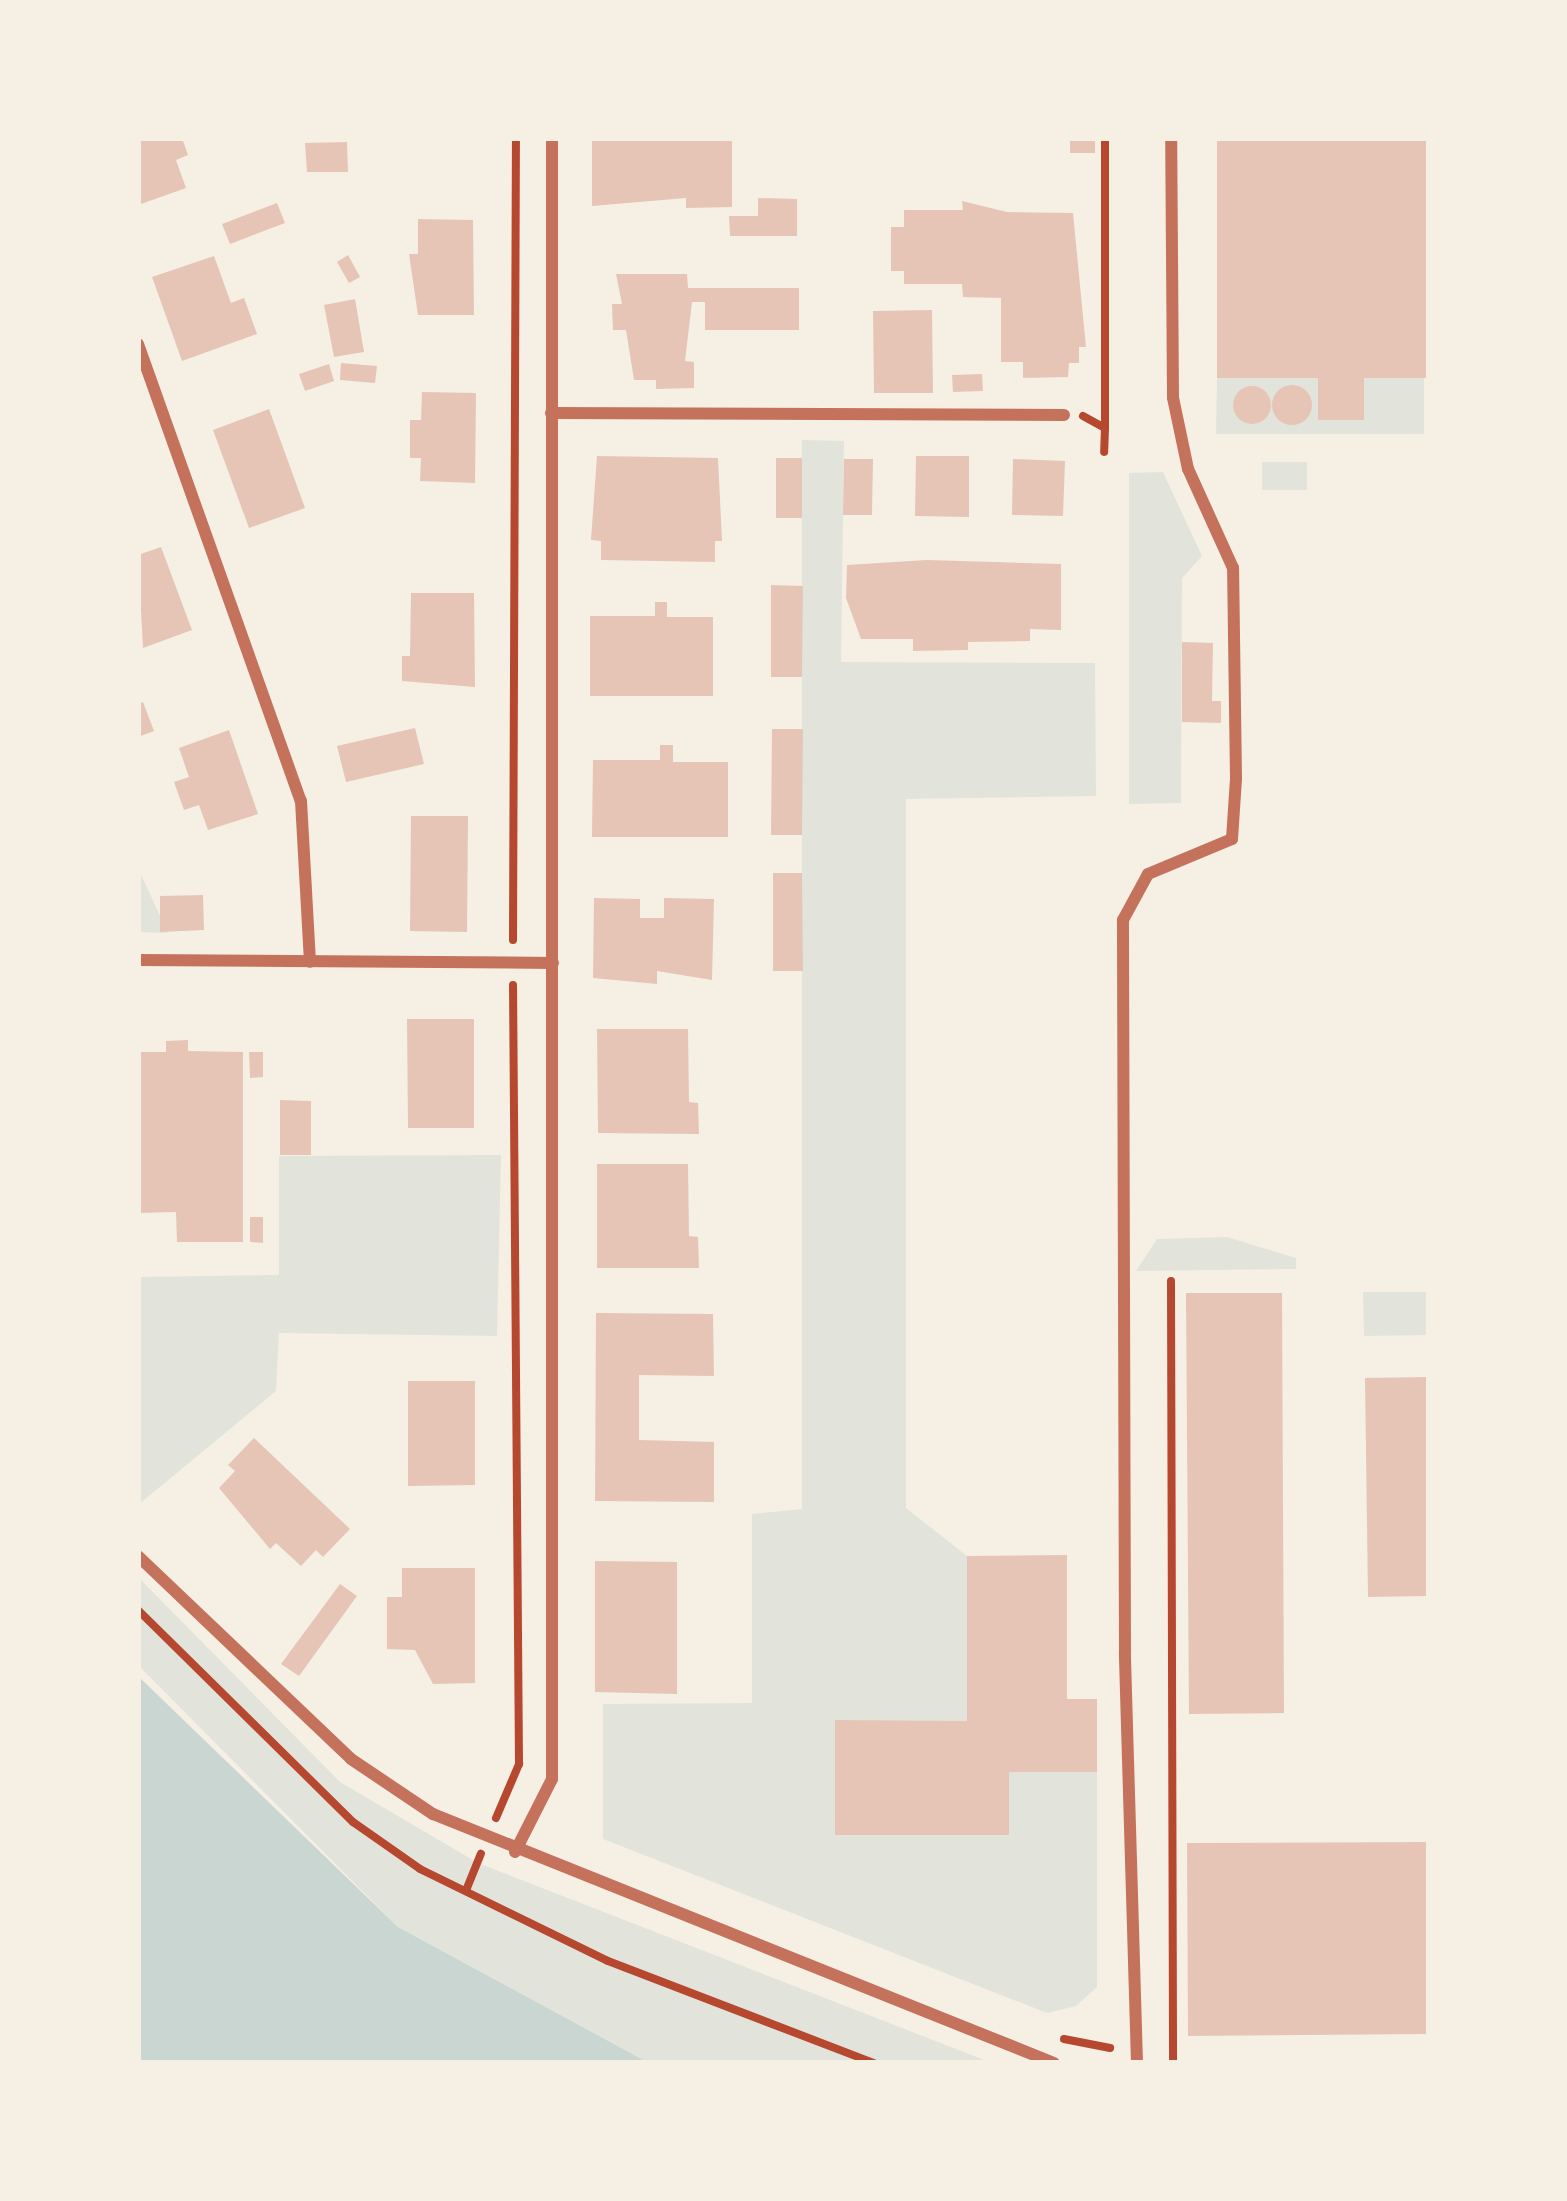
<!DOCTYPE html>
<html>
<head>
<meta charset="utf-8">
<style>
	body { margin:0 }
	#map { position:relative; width:1567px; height:2201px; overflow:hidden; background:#f6efe4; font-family:"Fira Sans",sans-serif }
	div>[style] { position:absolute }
	.green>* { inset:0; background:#e2e4dc }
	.water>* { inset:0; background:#c9d6d2 }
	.building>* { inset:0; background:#e6c5b7 }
	.round { border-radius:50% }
	.path>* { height:8px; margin:-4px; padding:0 4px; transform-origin:4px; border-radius:4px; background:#b5482f }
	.minor>* { height:12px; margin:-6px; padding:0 6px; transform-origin:6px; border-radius:6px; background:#c5725c }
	span { translate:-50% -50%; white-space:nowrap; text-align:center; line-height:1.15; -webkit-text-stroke:9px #f6efe4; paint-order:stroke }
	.frame { position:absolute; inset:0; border:141px solid #f6efe4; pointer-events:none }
</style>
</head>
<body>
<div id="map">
	<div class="green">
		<div style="clip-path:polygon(1217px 378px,1424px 378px,1424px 434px,1216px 434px)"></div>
		<div style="clip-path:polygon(802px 440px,844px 441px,841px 662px,1095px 663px,1096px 796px,906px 799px,906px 1508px,967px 1556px,967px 1721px,835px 1721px,836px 1835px,1009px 1835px,1009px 1772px,1097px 1772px,1097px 1987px,1076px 2006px,1047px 2013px,603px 1839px,603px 1704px,752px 1703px,752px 1514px,802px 1509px)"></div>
		<div style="clip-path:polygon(1262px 462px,1307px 462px,1307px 490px,1262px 490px)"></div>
		<div style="clip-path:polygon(1163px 472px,1202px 556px,1182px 578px,1181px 803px,1129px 804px,1129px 473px)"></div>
		<div style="clip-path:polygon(138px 868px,168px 933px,138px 932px)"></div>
		<div style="clip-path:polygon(501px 1155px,497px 1336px,279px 1333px,276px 1391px,138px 1505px,138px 1277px,279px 1275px,279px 1156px)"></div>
		<div style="clip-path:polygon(1227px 1237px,1296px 1258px,1296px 1269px,1136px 1271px,1157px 1239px)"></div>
		<div style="clip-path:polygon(1429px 1292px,1429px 1335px,1364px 1336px,1363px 1292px)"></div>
		<div style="clip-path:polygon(138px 1577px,340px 1782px,478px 1863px,992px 2063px,649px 2063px,398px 1927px,138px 1665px)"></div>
	</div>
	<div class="water">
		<div style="clip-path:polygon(138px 1676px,398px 1927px,649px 2063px,138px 2063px)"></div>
	</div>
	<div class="building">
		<div style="clip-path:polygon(138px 138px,182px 138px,188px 155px,176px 160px,186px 188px,138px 205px)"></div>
		<div style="clip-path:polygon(592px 138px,732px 138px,732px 207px,686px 208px,686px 198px,592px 206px)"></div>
		<div style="clip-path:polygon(1070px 138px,1095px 138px,1095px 153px,1070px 153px)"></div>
		<div style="clip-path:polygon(1217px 138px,1429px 138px,1429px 378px,1364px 378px,1364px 420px,1318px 420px,1318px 378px,1217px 378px)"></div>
		<div style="clip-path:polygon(347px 142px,348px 172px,307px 172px,305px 143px)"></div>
		<div style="clip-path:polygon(758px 198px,797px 199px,797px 236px,730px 236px,729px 216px,758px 216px)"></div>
		<div style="clip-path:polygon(962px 201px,1007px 212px,1073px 213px,1086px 347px,1079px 347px,1079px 363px,1069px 363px,1068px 377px,1023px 378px,1023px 362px,1001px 362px,1001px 298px,963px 297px,962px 284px,904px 284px,904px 271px,891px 271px,891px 227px,904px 227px,904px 210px,963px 210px)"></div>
		<div style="clip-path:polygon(277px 203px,285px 223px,230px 244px,222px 224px)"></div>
		<div style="clip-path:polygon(418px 219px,473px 220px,474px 315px,418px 315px,409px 254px,418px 254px)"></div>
		<div style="clip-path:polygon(348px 255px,360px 277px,349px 283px,337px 262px)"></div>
		<div style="clip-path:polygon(214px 256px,231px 303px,244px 298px,257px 334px,182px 361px,152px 277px)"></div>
		<div style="clip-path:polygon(616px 274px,687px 274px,688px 288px,799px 288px,799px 330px,705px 330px,705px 302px,692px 302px,685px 361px,694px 362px,694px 388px,656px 389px,656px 380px,634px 380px,626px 330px,613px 330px,612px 304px,622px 304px)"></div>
		<div style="clip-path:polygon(355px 299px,364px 352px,334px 357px,324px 305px)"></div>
		<div style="clip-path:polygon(932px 310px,933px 393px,874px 393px,873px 311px)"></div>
		<div style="clip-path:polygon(341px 363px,377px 366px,375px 383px,340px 380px)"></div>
		<div style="clip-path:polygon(329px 364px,334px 381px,305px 391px,299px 374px)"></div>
		<div style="clip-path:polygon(982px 374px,983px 391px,953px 392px,952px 375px)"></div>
		<div class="round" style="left:1272px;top:385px;width:40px;height:40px"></div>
		<div class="round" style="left:1233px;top:386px;width:38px;height:38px"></div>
		<div style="clip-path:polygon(422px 392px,476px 393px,475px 483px,420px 481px,421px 458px,410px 458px,410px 420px,421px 420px)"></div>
		<div style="clip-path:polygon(269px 409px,305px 508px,249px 528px,213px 430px)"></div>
		<div style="clip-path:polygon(597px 456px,718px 458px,722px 541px,715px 541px,715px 562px,601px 560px,601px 541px,591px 540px)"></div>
		<div style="clip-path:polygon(916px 456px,969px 456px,969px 517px,915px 516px)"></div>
		<div style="clip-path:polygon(776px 458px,802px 458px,802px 518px,776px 518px)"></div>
		<div style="clip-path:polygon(844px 459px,873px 459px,872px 515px,843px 515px)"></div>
		<div style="clip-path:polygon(1013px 459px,1065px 461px,1063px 516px,1012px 515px)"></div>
		<div style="clip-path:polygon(161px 547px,192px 630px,143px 648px,138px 555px)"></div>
		<div style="clip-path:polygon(927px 560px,1061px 564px,1061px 630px,1030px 629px,1030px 641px,968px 642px,968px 650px,913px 651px,913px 639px,861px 639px,846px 598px,847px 565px)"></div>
		<div style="clip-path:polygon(771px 585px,803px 586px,802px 677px,771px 677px)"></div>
		<div style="clip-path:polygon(411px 593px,474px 593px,475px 687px,402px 681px,402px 656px,410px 656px)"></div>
		<div style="clip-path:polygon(655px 602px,667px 602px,667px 617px,713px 617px,713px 696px,590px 696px,590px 616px,655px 616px)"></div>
		<div style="clip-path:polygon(1182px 642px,1213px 643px,1212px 701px,1221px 701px,1221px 723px,1182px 722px)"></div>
		<div style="clip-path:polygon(143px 702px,154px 731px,138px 737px,138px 704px)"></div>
		<div style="clip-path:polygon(415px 728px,424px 764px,346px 782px,337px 746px)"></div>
		<div style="clip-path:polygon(772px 729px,803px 729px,802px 835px,771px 835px)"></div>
		<div style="clip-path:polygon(229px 730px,258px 814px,208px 830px,199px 805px,184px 810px,174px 782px,189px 777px,179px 748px)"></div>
		<div style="clip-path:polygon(660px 745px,673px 745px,673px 762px,728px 762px,728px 837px,592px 837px,593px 760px,660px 760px)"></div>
		<div style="clip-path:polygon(411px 816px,468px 816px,467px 932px,410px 931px)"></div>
		<div style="clip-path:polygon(773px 873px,802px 873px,803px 971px,773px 971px)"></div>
		<div style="clip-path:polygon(203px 895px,204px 930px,160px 932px,160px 896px)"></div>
		<div style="clip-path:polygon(594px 898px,640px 899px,640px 918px,664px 918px,664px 898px,714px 899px,712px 980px,657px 971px,657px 984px,593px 978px)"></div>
		<div style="clip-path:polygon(407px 1019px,474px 1019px,474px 1128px,408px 1128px)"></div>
		<div style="clip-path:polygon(597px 1029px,688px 1029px,689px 1102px,698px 1103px,699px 1134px,598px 1133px)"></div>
		<div style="clip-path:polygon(188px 1040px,188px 1051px,243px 1052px,243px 1242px,177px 1242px,176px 1212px,138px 1213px,138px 1052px,166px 1052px,166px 1041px)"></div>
		<div style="clip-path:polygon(249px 1052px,263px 1052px,263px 1077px,250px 1078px)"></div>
		<div style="clip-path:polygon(280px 1100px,311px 1101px,311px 1155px,280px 1155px)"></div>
		<div style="clip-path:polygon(597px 1164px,688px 1164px,689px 1236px,698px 1237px,699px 1268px,597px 1268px)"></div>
		<div style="clip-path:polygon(250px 1217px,263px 1217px,263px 1243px,250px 1242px)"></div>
		<div style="clip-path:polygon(1186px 1293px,1282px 1293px,1284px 1713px,1189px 1714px)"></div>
		<div style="clip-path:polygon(596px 1313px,713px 1314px,714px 1376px,639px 1375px,639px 1440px,714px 1442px,714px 1502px,595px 1501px)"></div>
		<div style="clip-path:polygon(1429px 1377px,1429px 1596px,1368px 1597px,1365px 1378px)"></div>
		<div style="clip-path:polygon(408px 1381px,475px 1381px,475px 1485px,408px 1486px)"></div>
		<div style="clip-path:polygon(254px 1438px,350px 1529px,323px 1557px,316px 1550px,301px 1566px,276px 1543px,270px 1549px,219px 1488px,235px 1471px,228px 1465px)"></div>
		<div style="clip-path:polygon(1067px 1555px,1067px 1699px,1097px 1699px,1097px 1772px,1009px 1772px,1009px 1835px,835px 1835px,835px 1720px,967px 1721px,967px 1556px)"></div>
		<div style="clip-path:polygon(595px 1561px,677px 1562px,677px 1694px,595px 1692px)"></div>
		<div style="clip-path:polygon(402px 1568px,475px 1568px,475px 1683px,433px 1684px,415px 1650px,387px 1649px,387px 1597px,402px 1597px)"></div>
		<div style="clip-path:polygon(340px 1584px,357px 1596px,299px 1676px,281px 1664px)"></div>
		<div style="clip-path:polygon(1429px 1842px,1429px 2034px,1188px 2036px,1187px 1843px)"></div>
	</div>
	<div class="path">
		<div style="left:1083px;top:416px;width:25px;rotate:29deg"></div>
		<div style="left:1105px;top:428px;width:24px;rotate:92deg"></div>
		<div style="left:1105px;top:428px;width:290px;rotate:-90deg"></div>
		<div style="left:513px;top:940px;width:802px;rotate:-89.79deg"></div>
		<div style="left:1171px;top:1281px;width:782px;rotate:89.85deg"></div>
		<div style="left:138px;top:1610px;width:302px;rotate:44.6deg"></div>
		<div style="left:353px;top:1822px;width:82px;rotate:35deg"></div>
		<div style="left:420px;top:1869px;width:209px;rotate:26.1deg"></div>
		<div style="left:608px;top:1961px;width:285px;rotate:21deg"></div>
		<div style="left:496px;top:1818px;width:59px;rotate:-66.9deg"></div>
		<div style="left:519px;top:1764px;width:779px;rotate:-90.44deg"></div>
		<div style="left:467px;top:1888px;width:37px;rotate:-68deg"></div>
		<div style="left:1064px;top:2039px;width:47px;rotate:11.1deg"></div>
	</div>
	<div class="minor">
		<div style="left:138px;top:344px;width:485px;rotate:70.4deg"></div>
		<div style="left:301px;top:801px;width:161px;rotate:86.8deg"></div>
		<div style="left:551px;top:413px;width:513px;rotate:0.22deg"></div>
		<div style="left:138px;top:960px;width:415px;rotate:0.4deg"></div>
		<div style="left:138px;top:1556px;width:294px;rotate:43.6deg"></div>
		<div style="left:351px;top:1759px;width:99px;rotate:33.9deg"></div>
		<div style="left:433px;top:1814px;width:669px;rotate:21.85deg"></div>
		<div style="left:515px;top:1852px;width:82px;rotate:-63.1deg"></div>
		<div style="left:552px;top:1779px;width:1641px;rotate:-90deg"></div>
		<div style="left:1137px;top:2063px;width:411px;rotate:-91.7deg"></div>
		<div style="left:1125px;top:1652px;width:732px;rotate:-90.16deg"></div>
		<div style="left:1123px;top:920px;width:52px;rotate:-61.5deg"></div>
		<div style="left:1148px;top:874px;width:91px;rotate:-22.6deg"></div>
		<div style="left:1232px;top:839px;width:60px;rotate:-86.2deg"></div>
		<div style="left:1236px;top:779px;width:211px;rotate:-90.8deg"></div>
		<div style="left:1233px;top:568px;width:109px;rotate:-114.4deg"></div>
		<div style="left:1188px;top:469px;width:73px;rotate:-101.9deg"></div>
		<div style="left:1173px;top:398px;width:260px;rotate:-90.4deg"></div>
	</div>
	<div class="frame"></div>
</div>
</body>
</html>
